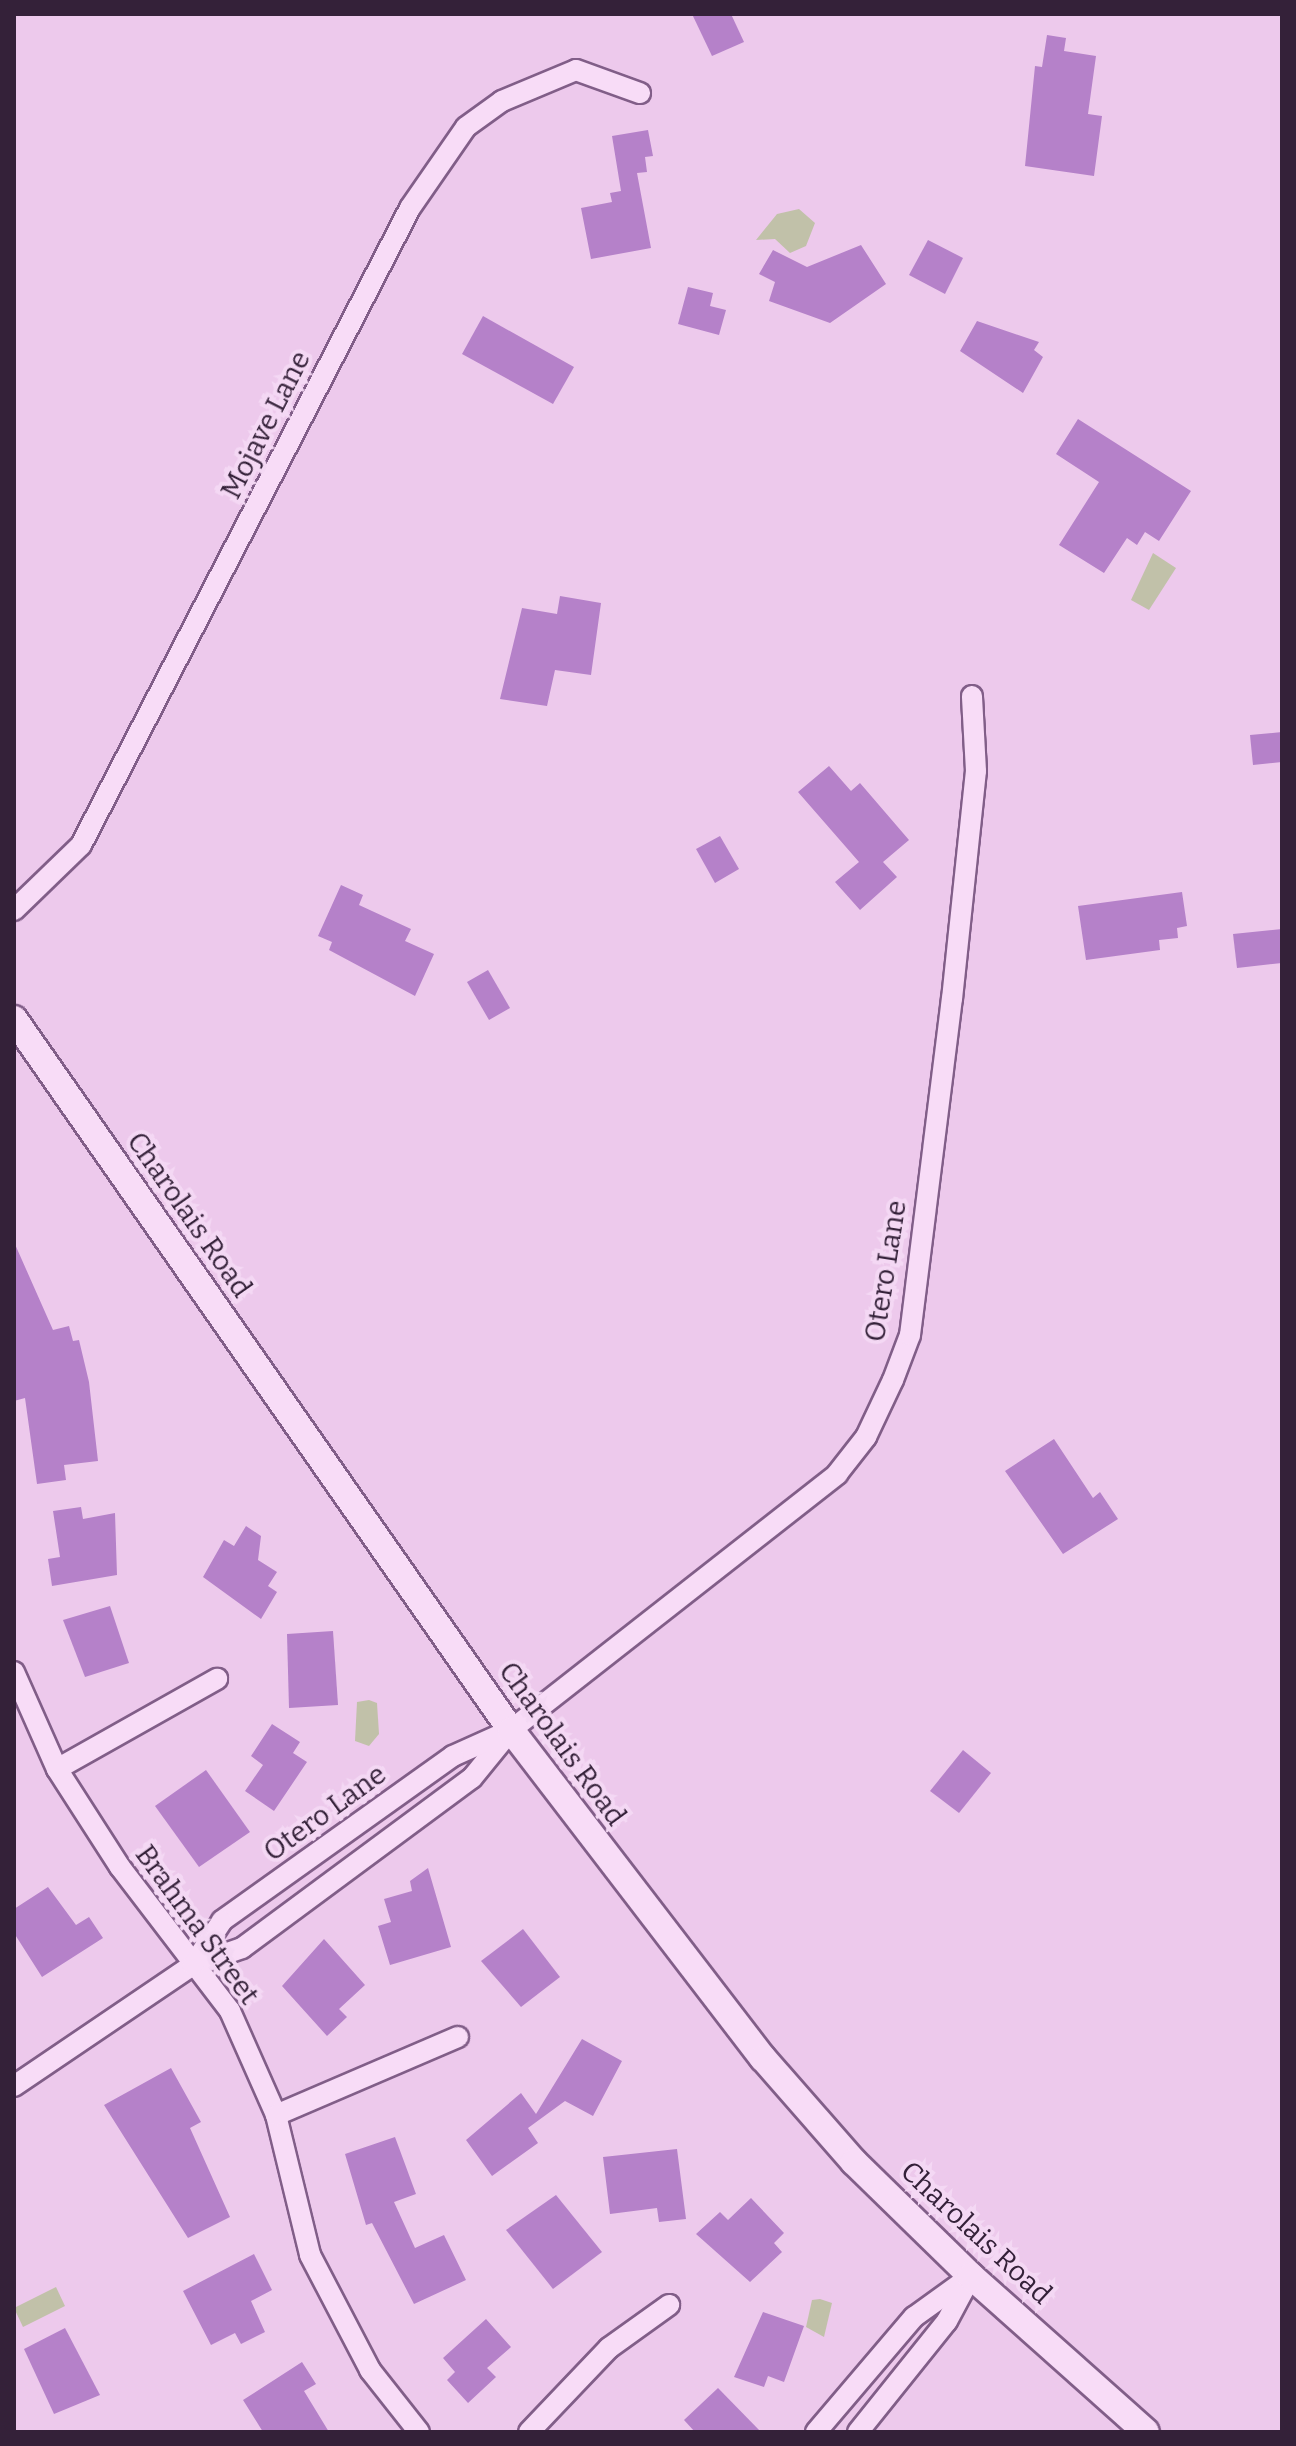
<!DOCTYPE html>
<html>
<head>
<meta charset="utf-8">
<style>
	body { margin:0 }
	#map { position:relative; width:1296px; height:2446px; overflow:hidden; background:#edc9ec; font-family:Bitter,serif }
	div>[style] { position:absolute }
	.water>* { inset:0; background:#c1c1a9 }
	.building>* { inset:0; background:#b581c9 }
	.roads { filter:drop-shadow(2px 0 #815e88) drop-shadow(-2px 0 #815e88) drop-shadow(0 2px #815e88) drop-shadow(0 -2px #815e88) }
	.minor>* { height:20px; margin:-10px; padding:0 10px; transform-origin:10px; border-radius:10px; background:#f8dcf7 }
	.tertiary>* { height:26px; margin:-13px; padding:0 13px; transform-origin:13px; border-radius:13px; background:#f8dcf7 }
	span { translate:-50% -50%; white-space:nowrap; text-align:center; line-height:1.15; -webkit-text-stroke:8px #f4d8f4; paint-order:stroke }
	.street-label { font-size:28px; color:#342139 }
	.frame { position:absolute; inset:0; border:16px solid #342139; pointer-events:none }
</style>
</head>
<body>
<div id="map">
	<div class="water">
		<div style="clip-path:polygon(799px 209px,815px 223px,806px 246px,790px 253px,775px 239px,756px 240px,777px 214px)"></div>
		<div style="clip-path:polygon(1153px 553px,1176px 568px,1149px 610px,1131px 600px)"></div>
		<div style="clip-path:polygon(369px 1700px,377px 1703px,379px 1734px,369px 1746px,355px 1741px,357px 1702px)"></div>
		<div style="clip-path:polygon(56px 2287px,65px 2306px,23px 2327px,14px 2308px)"></div>
		<div style="clip-path:polygon(820px 2299px,832px 2303px,824px 2337px,806px 2327px,812px 2300px)"></div>
	</div>
	<div class="building">
		<div style="clip-path:polygon(692px 14px,731px 14px,744px 42px,712px 56px)"></div>
		<div style="clip-path:polygon(1047px 35px,1066px 38px,1064px 51px,1096px 56px,1088px 114px,1102px 116px,1094px 176px,1025px 166px,1035px 66px,1042px 67px)"></div>
		<div style="clip-path:polygon(648px 130px,653px 156px,645px 157px,647px 172px,637px 173px,651px 248px,591px 259px,581px 208px,612px 202px,610px 193px,621px 191px,612px 136px)"></div>
		<div style="clip-path:polygon(928px 240px,963px 258px,945px 294px,909px 275px)"></div>
		<div style="clip-path:polygon(861px 245px,886px 284px,830px 323px,769px 301px,775px 282px,759px 274px,773px 250px,807px 267px)"></div>
		<div style="clip-path:polygon(688px 287px,713px 293px,710px 306px,726px 310px,719px 335px,678px 324px)"></div>
		<div style="clip-path:polygon(483px 316px,574px 367px,553px 404px,462px 354px)"></div>
		<div style="clip-path:polygon(977px 321px,1039px 342px,1034px 350px,1043px 357px,1023px 393px,960px 351px)"></div>
		<div style="clip-path:polygon(1078px 419px,1191px 491px,1159px 541px,1145px 532px,1137px 545px,1127px 538px,1104px 573px,1059px 545px,1099px 482px,1056px 454px)"></div>
		<div style="clip-path:polygon(560px 596px,601px 603px,591px 675px,555px 670px,547px 706px,500px 699px,522px 608px,557px 614px)"></div>
		<div style="clip-path:polygon(1282px 732px,1282px 762px,1253px 765px,1250px 735px)"></div>
		<div style="clip-path:polygon(829px 766px,851px 791px,860px 783px,909px 840px,883px 862px,897px 877px,860px 910px,835px 882px,859px 862px,798px 792px)"></div>
		<div style="clip-path:polygon(720px 836px,739px 869px,715px 883px,696px 849px)"></div>
		<div style="clip-path:polygon(341px 885px,363px 895px,359px 905px,411px 929px,405px 941px,434px 954px,415px 996px,329px 950px,332px 942px,318px 936px)"></div>
		<div style="clip-path:polygon(1182px 892px,1187px 926px,1177px 928px,1178px 938px,1159px 940px,1160px 950px,1086px 960px,1078px 906px)"></div>
		<div style="clip-path:polygon(1282px 929px,1282px 963px,1237px 968px,1233px 934px)"></div>
		<div style="clip-path:polygon(488px 970px,510px 1008px,489px 1020px,467px 982px)"></div>
		<div style="clip-path:polygon(14px 1242px,53px 1330px,69px 1326px,73px 1341px,79px 1340px,89px 1382px,98px 1461px,64px 1465px,66px 1480px,37px 1484px,25px 1398px,14px 1401px)"></div>
		<div style="clip-path:polygon(1054px 1439px,1093px 1498px,1100px 1492px,1118px 1519px,1063px 1554px,1005px 1471px)"></div>
		<div style="clip-path:polygon(81px 1507px,83px 1519px,115px 1513px,117px 1575px,52px 1586px,48px 1559px,60px 1557px,53px 1511px)"></div>
		<div style="clip-path:polygon(246px 1526px,261px 1536px,258px 1560px,277px 1572px,268px 1586px,277px 1592px,261px 1619px,203px 1577px,224px 1540px,234px 1546px)"></div>
		<div style="clip-path:polygon(110px 1606px,129px 1663px,85px 1677px,63px 1620px)"></div>
		<div style="clip-path:polygon(333px 1631px,338px 1705px,289px 1708px,287px 1634px)"></div>
		<div style="clip-path:polygon(272px 1724px,300px 1742px,293px 1753px,307px 1762px,274px 1811px,245px 1791px,263px 1765px,251px 1756px)"></div>
		<div style="clip-path:polygon(963px 1750px,991px 1773px,959px 1813px,930px 1791px)"></div>
		<div style="clip-path:polygon(206px 1770px,250px 1832px,199px 1867px,155px 1806px)"></div>
		<div style="clip-path:polygon(428px 1868px,451px 1947px,390px 1965px,378px 1926px,391px 1922px,384px 1899px,412px 1891px,410px 1881px)"></div>
		<div style="clip-path:polygon(48px 1887px,76px 1925px,89px 1917px,103px 1938px,42px 1977px,14px 1933px,14px 1909px)"></div>
		<div style="clip-path:polygon(523px 1929px,560px 1977px,521px 2007px,481px 1961px)"></div>
		<div style="clip-path:polygon(324px 1939px,365px 1985px,339px 2009px,347px 2017px,327px 2036px,282px 1986px)"></div>
		<div style="clip-path:polygon(582px 2039px,622px 2061px,593px 2116px,565px 2101px,528px 2128px,538px 2143px,492px 2176px,466px 2140px,521px 2093px,536px 2114px)"></div>
		<div style="clip-path:polygon(171px 2068px,201px 2122px,190px 2128px,230px 2217px,188px 2238px,104px 2105px)"></div>
		<div style="clip-path:polygon(395px 2137px,416px 2194px,394px 2202px,415px 2248px,444px 2235px,466px 2280px,414px 2304px,372px 2223px,366px 2225px,345px 2154px)"></div>
		<div style="clip-path:polygon(677px 2149px,686px 2219px,659px 2222px,657px 2208px,610px 2214px,603px 2157px)"></div>
		<div style="clip-path:polygon(556px 2195px,602px 2252px,553px 2289px,506px 2230px)"></div>
		<div style="clip-path:polygon(751px 2198px,784px 2233px,774px 2243px,782px 2252px,750px 2282px,696px 2234px,720px 2212px,728px 2220px)"></div>
		<div style="clip-path:polygon(254px 2254px,272px 2290px,251px 2301px,265px 2332px,241px 2344px,235px 2333px,211px 2345px,183px 2291px)"></div>
		<div style="clip-path:polygon(763px 2312px,804px 2326px,784px 2382px,768px 2376px,764px 2387px,734px 2377px)"></div>
		<div style="clip-path:polygon(486px 2319px,511px 2347px,487px 2368px,496px 2377px,468px 2403px,447px 2380px,455px 2372px,443px 2358px)"></div>
		<div style="clip-path:polygon(65px 2328px,100px 2395px,54px 2414px,24px 2349px)"></div>
		<div style="clip-path:polygon(302px 2362px,316px 2384px,304px 2391px,329px 2432px,263px 2432px,243px 2400px)"></div>
		<div style="clip-path:polygon(718px 2388px,761px 2432px,695px 2432px,684px 2420px)"></div>
	</div>
	<div class="roads">
		<div class="minor">
			<div style="left:14px;top:910px;width:93px;rotate:-44.1deg"></div>
			<div style="left:81px;top:845px;width:717px;rotate:-62.68deg"></div>
			<div style="left:410px;top:208px;width:98px;rotate:-55.3deg"></div>
			<div style="left:466px;top:127px;width:44px;rotate:-35.8deg"></div>
			<div style="left:502px;top:101px;width:80px;rotate:-22.7deg"></div>
			<div style="left:576px;top:70px;width:68px;rotate:19.8deg"></div>
			<div style="left:14px;top:1672px;width:106px;rotate:66.1deg"></div>
			<div style="left:57px;top:1769px;width:117px;rotate:57.3deg"></div>
			<div style="left:120px;top:1867px;width:181px;rotate:52.6deg"></div>
			<div style="left:230px;top:2011px;width:114px;rotate:66.1deg"></div>
			<div style="left:276px;top:2115px;width:144px;rotate:76.3deg"></div>
			<div style="left:310px;top:2255px;width:130px;rotate:62.4deg"></div>
			<div style="left:370px;top:2370px;width:79px;rotate:51.7deg"></div>
			<div style="left:511px;top:1730px;width:415px;rotate:-38.1deg"></div>
			<div style="left:837px;top:1474px;width:47px;rotate:-51.9deg"></div>
			<div style="left:866px;top:1437px;width:63px;rotate:-64.7deg"></div>
			<div style="left:893px;top:1380px;width:48px;rotate:-69.3deg"></div>
			<div style="left:910px;top:1335px;width:339px;rotate:-82.9deg"></div>
			<div style="left:952px;top:999px;width:229px;rotate:-84deg"></div>
			<div style="left:976px;top:771px;width:75px;rotate:-93.1deg"></div>
			<div style="left:57px;top:1769px;width:184px;rotate:-29.4deg"></div>
			<div style="left:14px;top:2086px;width:216px;rotate:-34.1deg"></div>
			<div style="left:193px;top:1965px;width:52px;rotate:-19.1deg"></div>
			<div style="left:242px;top:1948px;width:286px;rotate:-36.5deg"></div>
			<div style="left:472px;top:1778px;width:62px;rotate:-50.9deg"></div>
			<div style="left:511px;top:1730px;width:64px;rotate:155.9deg"></div>
			<div style="left:453px;top:1756px;width:284px;rotate:144.5deg"></div>
			<div style="left:222px;top:1921px;width:53px;rotate:123.4deg"></div>
			<div style="left:276px;top:2115px;width:198px;rotate:-23.2deg"></div>
			<div style="left:529px;top:2432px;width:116px;rotate:-46.4deg"></div>
			<div style="left:609px;top:2348px;width:74px;rotate:-35.6deg"></div>
			<div style="left:816px;top:2432px;width:151px;rotate:-49.6deg"></div>
			<div style="left:914px;top:2317px;width:70px;rotate:-35.7deg"></div>
			<div style="left:858px;top:2432px;width:142px;rotate:-51.3deg"></div>
			<div style="left:947px;top:2321px;width:47px;rotate:-61.8deg"></div>
		</div>
		<div class="tertiary">
			<div style="left:14px;top:1019px;width:867px;rotate:55.05deg"></div>
			<div style="left:511px;top:1730px;width:414px;rotate:52.5deg"></div>
			<div style="left:763px;top:2058px;width:138px;rotate:48.8deg"></div>
			<div style="left:854px;top:2162px;width:163px;rotate:44.3deg"></div>
			<div style="left:971px;top:2276px;width:234px;rotate:41.7deg"></div>
		</div>
	</div>
	<div class="street-label">
		<span style="left:266px;top:425px;rotate:-63deg">Mojave Lane</span>
		<span style="left:189px;top:1215px;rotate:55deg">Charolais Road</span>
		<span style="left:886px;top:1271px;rotate:-81deg">Otero Lane</span>
		<span style="left:562px;top:1744px;rotate:54deg">Charolais Road</span>
		<span style="left:325px;top:1813px;rotate:-36deg">Otero Lane</span>
		<span style="left:197px;top:1925px;rotate:54deg">Brahma Street</span>
		<span style="left:976px;top:2233px;rotate:43deg">Charolais Road</span>
	</div>
	<div class="frame"></div>
</div>
</body>
</html>
